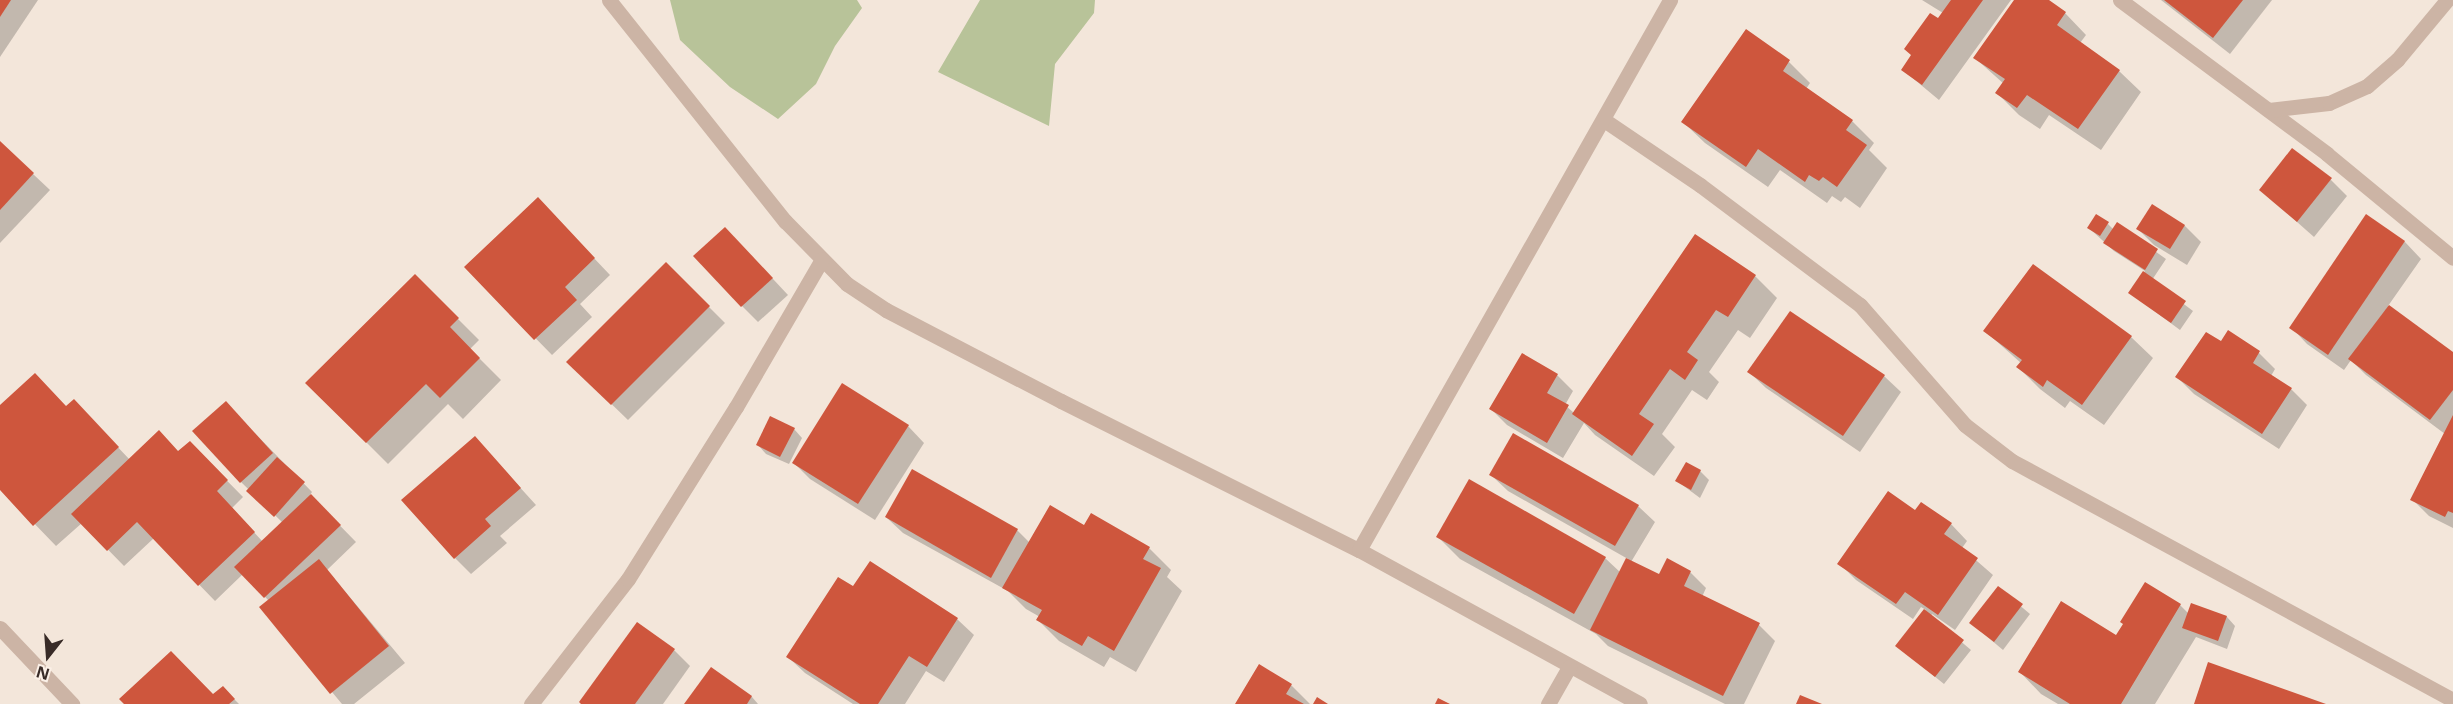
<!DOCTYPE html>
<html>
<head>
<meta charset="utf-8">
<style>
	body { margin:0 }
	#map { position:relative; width:2453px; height:704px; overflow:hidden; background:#f3e6da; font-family:"Open Sans",sans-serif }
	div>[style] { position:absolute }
	.green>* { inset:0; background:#b8c399 }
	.shadow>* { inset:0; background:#0003 }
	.building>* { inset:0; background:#ce563d }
	.minor>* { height:15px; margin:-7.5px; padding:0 7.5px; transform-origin:7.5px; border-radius:7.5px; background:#ccb4a5 }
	span { translate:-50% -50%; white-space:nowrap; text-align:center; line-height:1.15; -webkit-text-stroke:6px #fbf0e7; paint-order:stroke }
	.north { position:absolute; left:18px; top:626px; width:60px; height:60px; -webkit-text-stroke:4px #fbf0e7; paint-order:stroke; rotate:197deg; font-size:16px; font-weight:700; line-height:24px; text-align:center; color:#382b27 }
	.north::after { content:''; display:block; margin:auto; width:21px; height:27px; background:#382b27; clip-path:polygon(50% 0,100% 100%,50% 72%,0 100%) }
</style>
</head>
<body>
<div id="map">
	<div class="green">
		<div style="clip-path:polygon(670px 0,857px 0,862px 8px,835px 46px,816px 84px,778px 119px,730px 87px,680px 40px)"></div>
		<div style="clip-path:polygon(980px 0,1095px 0,1094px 13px,1055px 64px,1049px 126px,938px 72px)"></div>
	</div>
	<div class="shadow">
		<div style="clip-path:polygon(0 0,38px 0,0 57px)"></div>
		<div style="clip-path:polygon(1922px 0,2011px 0,1939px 100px,1903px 70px,1943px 13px)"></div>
		<div style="clip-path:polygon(2016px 0,2046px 0,2065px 13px,2086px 35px,2080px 43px,2119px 71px,2141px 92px,2101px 150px,2049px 115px,2040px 129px,2019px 115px,1997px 93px,2004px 84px,1975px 58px)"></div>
		<div style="clip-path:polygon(2161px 0,2272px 0,2230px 54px)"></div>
		<div style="clip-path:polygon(1789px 62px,1810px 83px,1806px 89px,1852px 121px,1874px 143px,1869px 150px,1887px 168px,1860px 208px,1845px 197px,1841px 202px,1832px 196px,1827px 203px,1780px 170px,1768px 187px,1705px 143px,1683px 122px)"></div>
		<div style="clip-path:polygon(0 143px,50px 190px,0 243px)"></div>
		<div style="clip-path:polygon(2331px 180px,2347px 196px,2314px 237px,2261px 190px)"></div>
		<div style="clip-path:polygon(2152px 206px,2185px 226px,2201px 242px,2187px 265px,2154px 245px,2138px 229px)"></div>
		<div style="clip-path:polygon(554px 216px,610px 275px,580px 304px,592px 317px,552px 355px,466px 267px)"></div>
		<div style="clip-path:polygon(2366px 216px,2405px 242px,2421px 259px,2388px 306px,2453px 354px,2453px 528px,2429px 516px,2412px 499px,2445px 434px,2366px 375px,2351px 360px,2344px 370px,2307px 344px,2291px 327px)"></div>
		<div style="clip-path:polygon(2108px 224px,2114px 230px,2117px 224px,2166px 259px,2152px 280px,2193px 311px,2180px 330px,2130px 293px,2145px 271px,2114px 251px,2089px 228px)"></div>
		<div style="clip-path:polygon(741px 245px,788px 295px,758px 322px,742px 306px)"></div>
		<div style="clip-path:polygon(666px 264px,725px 323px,628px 420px,568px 362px)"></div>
		<div style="clip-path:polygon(415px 276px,479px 340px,470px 349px,501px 380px,463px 419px,448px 404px,388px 464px,307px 383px)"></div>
		<div style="clip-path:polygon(1755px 276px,1777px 298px,1750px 338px,1738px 330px,1709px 372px,1719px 382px,1707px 400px,1692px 390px,1662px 434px,1675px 447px,1654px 476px,1595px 435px,1584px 423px,1563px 458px,1507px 425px,1491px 409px,1557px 375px,1573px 391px,1565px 405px,1574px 413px)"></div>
		<div style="clip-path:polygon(1790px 313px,1884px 376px,1901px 392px,1860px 452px,1766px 388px,1749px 372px)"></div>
		<div style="clip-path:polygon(1985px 331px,2131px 337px,2153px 358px,2104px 425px,2070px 401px,2065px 408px,2040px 389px,2018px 367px,2021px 363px)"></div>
		<div style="clip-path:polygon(2229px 332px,2259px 353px,2275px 369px,2271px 376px,2291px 389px,2307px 405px,2279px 449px,2194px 394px,2177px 377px,2221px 343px)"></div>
		<div style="clip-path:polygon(0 407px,67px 407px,95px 423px,130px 460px,179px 453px,190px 443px,243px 497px,232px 508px,263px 542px,283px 523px,241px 482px,242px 420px,312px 492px,310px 495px,356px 542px,327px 570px,405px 663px,354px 704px,342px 704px,262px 608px,269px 601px,243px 574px,215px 601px,154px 538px,124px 566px,82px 523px,56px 546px,0 488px)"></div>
		<div style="clip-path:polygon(908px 426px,924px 443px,875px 520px,810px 479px,794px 463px)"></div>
		<div style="clip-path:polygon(794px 429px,802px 438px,789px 464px,766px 454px,758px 445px)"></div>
		<div style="clip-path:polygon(475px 438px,536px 505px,500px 536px,507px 543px,471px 574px,455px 558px)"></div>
		<div style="clip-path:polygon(1700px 471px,1709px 480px,1700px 498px,1677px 481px)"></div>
		<div style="clip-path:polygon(1491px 475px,1638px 506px,1655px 522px,1631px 562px,1659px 576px,1690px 572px,1706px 588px,1702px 597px,1759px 625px,1775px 641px,1744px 704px,1725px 704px,1608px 646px,1596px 634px,1460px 559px,1438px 537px,1605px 558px,1621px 573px,1628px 559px,1508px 491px)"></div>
		<div style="clip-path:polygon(1915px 512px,1951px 524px,1967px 541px,1962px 548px,1993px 575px,1955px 630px,1932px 614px,1931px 616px,1971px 650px,1944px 684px,1897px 646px,1926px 610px,1921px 607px,1913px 619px,1856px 580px,1839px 563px)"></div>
		<div style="clip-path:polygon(1091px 515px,1149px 548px,1171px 570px,1167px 577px,1182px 591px,1136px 672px,1110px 657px,1104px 667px,1059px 641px,1038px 620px,1040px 617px,1026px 609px,1008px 591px,903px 533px,886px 517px,1017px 530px,1030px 543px,1084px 527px)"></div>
		<div style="clip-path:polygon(2145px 584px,2180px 605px,2189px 614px,2227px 617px,2235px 626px,2227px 649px,2196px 637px,2155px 704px,2058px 704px,2041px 694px,2020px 672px,2117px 637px)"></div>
		<div style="clip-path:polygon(853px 588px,957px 619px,974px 635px,944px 682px,926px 671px,905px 704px,853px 704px,805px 673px,788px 657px)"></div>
		<div style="clip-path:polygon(1999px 588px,2030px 614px,2003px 650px,1971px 623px)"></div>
		<div style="clip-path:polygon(674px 650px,690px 666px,663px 704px,582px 704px)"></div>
		<div style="clip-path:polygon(711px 669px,752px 697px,758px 704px,686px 704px)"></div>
		<div style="clip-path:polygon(1291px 685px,1310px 704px,1237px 704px)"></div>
		<div style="clip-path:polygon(223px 688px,239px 704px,126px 704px,214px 696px)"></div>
	</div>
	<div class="building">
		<div style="clip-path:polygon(0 0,11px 0,0 17px)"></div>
		<div style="clip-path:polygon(1951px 0,1983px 0,1922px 85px,1901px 70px,1911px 55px,1904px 49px,1930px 13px,1938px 18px)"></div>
		<div style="clip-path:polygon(2014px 0,2049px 0,2066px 12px,2057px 25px,2120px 70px,2078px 129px,2027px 95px,2017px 108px,1995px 93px,2005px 79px,1973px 58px)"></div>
		<div style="clip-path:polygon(2164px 0,2243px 0,2213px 38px)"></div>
		<div style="clip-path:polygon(1746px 29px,1790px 60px,1783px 71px,1853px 120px,1846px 130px,1867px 145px,1837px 187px,1823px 177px,1819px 181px,1809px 175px,1805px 182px,1758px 149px,1746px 167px,1681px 122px)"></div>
		<div style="clip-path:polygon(0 141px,34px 173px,0 210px)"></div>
		<div style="clip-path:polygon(2292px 148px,2332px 178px,2297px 222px,2259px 190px)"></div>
		<div style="clip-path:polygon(538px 197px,595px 258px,565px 287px,577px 300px,534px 340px,464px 267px)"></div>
		<div style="clip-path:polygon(2152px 204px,2185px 225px,2170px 249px,2136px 229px)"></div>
		<div style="clip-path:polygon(2096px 214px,2109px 222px,2100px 236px,2087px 228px)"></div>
		<div style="clip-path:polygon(2366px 214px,2405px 241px,2328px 355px,2289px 328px)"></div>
		<div style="clip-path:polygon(2117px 222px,2158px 249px,2145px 270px,2103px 243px)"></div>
		<div style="clip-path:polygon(725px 227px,773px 278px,741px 307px,693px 256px)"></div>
		<div style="clip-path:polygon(1695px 234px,1756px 275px,1728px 317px,1716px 310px,1687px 352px,1698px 360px,1685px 380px,1670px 369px,1639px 414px,1654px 424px,1632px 456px,1572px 414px)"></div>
		<div style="clip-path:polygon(666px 262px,710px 306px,611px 405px,566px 362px)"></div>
		<div style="clip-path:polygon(2033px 264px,2132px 336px,2082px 405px,2047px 380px,2043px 387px,2016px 367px,2022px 360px,1983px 331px)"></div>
		<div style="clip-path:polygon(2143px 271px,2186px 301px,2171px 323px,2128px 293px)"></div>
		<div style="clip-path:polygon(415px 274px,459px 318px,450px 327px,480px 358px,440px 398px,426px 384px,366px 443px,305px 383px)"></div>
		<div style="clip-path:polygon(2389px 305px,2453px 352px,2453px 390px,2430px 420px,2348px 359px)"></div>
		<div style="clip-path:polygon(1790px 311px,1885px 375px,1843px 436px,1747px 372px)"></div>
		<div style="clip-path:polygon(2228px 330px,2260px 351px,2253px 363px,2292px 388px,2262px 434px,2175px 377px,2206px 332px,2221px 341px)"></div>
		<div style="clip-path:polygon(1522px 353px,1558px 374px,1547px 393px,1569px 405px,1547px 443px,1489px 409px)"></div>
		<div style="clip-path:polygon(35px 373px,66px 406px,74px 399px,119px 447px,33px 526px,0 490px,0 405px)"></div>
		<div style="clip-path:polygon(842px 383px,909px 425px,858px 504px,792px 463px)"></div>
		<div style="clip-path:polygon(226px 401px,273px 453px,240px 483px,192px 431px)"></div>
		<div style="clip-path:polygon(2453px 415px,2453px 513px,2448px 511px,2445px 517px,2410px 500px)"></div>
		<div style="clip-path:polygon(770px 416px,795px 428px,780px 457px,756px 445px)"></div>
		<div style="clip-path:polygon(159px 430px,178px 451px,190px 441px,228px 480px,217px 491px,255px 532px,198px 586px,137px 522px,107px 551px,71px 514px)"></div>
		<div style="clip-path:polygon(1513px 433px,1639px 505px,1615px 546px,1489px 475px)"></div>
		<div style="clip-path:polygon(475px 436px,521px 488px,485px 519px,491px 526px,454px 559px,401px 500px)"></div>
		<div style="clip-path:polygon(277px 457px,305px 482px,274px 517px,246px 491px)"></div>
		<div style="clip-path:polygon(1686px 462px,1701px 470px,1691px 490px,1675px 481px)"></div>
		<div style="clip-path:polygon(912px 469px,1018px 529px,991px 578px,885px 517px)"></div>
		<div style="clip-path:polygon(1469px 479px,1606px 557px,1574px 614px,1436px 537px)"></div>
		<div style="clip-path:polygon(1888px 491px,1915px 510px,1921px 502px,1952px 523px,1944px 534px,1978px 558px,1938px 615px,1905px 592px,1896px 604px,1837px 564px)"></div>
		<div style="clip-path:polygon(311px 494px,341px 525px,264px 598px,234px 567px)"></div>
		<div style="clip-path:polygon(1050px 505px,1084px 525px,1091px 513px,1150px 547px,1143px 559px,1161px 568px,1114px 651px,1088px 636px,1082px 646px,1036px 620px,1042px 610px,1002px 588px)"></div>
		<div style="clip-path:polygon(1626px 558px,1659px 574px,1667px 558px,1691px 571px,1684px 586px,1760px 623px,1723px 696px,1590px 630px)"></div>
		<div style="clip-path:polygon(319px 559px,389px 646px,330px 694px,259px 607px)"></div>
		<div style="clip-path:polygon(870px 561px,958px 618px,927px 667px,909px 656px,878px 704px,860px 704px,786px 657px,838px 577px,853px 586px)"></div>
		<div style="clip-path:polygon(2145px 582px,2181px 604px,2121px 704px,2070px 704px,2018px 672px,2061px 601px,2116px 635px,2123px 624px,2120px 622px)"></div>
		<div style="clip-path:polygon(1998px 586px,2023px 604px,1994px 642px,1969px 623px)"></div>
		<div style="clip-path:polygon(2191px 603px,2227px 616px,2218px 641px,2182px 628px)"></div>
		<div style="clip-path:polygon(1924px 609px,1964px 640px,1935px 677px,1895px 646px)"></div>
		<div style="clip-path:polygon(637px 622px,675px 649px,635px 704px,581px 704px,579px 702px)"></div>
		<div style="clip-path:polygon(171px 651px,213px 694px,223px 686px,235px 699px,229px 704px,124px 704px,119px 699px)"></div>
		<div style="clip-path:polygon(2208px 662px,2326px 704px,2194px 704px)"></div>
		<div style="clip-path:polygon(1259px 664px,1292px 684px,1286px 694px,1304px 704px,1235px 704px)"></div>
		<div style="clip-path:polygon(711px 667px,752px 696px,747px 704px,684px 704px)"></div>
		<div style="clip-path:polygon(1800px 695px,1822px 704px,1796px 704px)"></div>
		<div style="clip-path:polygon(1317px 697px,1328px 704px,1313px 704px)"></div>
		<div style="clip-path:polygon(1438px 698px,1450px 704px,1435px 704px)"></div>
	</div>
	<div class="minor">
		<div style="left:609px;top:0;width:283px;rotate:51.5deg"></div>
		<div style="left:785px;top:221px;width:88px;rotate:45.5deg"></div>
		<div style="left:847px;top:284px;width:47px;rotate:33.7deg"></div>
		<div style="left:886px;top:310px;width:197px;rotate:27.5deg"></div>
		<div style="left:1061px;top:401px;width:333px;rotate:26.6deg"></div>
		<div style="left:1359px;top:550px;width:320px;rotate:28.7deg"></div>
		<div style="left:2120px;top:0;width:258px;rotate:36.6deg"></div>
		<div style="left:2327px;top:154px;width:163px;rotate:39.5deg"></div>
		<div style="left:2269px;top:110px;width:60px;rotate:-6.7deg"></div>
		<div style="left:2329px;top:103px;width:42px;rotate:-24.1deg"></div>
		<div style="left:2367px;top:86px;width:40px;rotate:-41deg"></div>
		<div style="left:2397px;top:60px;width:78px;rotate:-50.2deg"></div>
		<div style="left:1604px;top:120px;width:116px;rotate:34.1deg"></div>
		<div style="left:1700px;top:185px;width:200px;rotate:36.9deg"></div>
		<div style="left:1860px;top:305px;width:159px;rotate:48.8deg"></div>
		<div style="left:1965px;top:425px;width:59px;rotate:37.5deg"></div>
		<div style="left:2012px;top:461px;width:502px;rotate:28.46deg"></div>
		<div style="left:1359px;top:550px;width:632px;rotate:-60.51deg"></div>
		<div style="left:0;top:628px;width:105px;rotate:46.5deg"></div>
		<div style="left:531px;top:704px;width:158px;rotate:-52.2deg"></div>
		<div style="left:628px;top:579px;width:203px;rotate:-57.9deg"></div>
		<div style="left:736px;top:407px;width:171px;rotate:-59.8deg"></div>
		<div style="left:1548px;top:704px;width:43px;rotate:-60.4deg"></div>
	</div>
	<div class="north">N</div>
</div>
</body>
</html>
